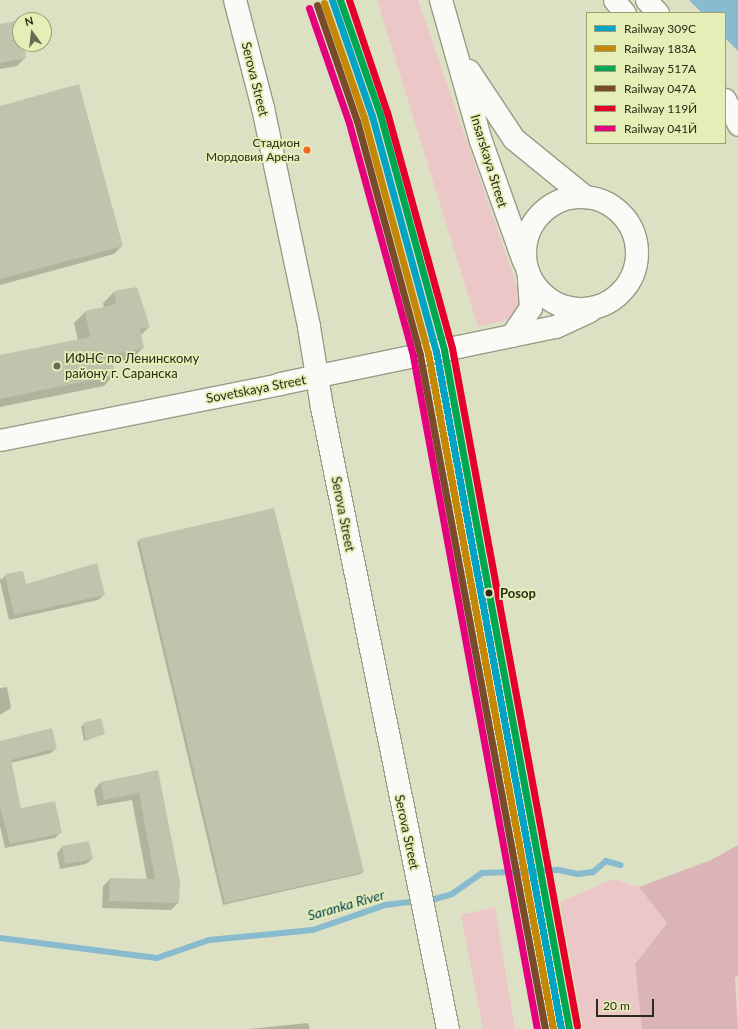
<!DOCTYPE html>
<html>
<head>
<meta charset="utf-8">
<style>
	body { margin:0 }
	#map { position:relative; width:738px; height:1029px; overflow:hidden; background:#dde1c4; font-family:Lato,sans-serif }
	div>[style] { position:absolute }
	.built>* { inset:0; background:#dee5b5 }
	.green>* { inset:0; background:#ebc7c8 }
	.forest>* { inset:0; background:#dab4b7 }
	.water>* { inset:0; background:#88bbce }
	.shadow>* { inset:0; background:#0003 }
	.stream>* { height:6px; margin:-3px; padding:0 3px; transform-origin:3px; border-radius:3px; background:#88bbce }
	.building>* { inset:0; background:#c1c4ad }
	.roads { filter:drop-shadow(1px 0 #989b85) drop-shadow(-1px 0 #989b85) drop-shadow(0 1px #989b85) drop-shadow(0 -1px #989b85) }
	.street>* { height:21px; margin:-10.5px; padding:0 10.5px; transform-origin:10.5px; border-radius:10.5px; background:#fafaf6 }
	.secondary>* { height:22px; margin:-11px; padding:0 11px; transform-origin:11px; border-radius:11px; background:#fafaf6 }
	.secondary>.ring { margin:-11px; padding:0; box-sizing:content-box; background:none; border:22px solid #fafaf6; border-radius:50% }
	.rail-1>* { height:7px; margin:-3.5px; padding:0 3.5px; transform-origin:3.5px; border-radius:3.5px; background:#02a3c5 }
	.rail-2>* { height:7px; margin:-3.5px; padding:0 3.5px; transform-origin:3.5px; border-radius:3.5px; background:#c48806 }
	.rail-3>* { height:7px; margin:-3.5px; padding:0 3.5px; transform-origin:3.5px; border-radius:3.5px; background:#00a651 }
	.rail-4>* { height:7px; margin:-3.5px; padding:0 3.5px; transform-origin:3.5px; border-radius:3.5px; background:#7a4b2a }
	.rail-5>* { height:7px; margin:-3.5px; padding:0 3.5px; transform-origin:3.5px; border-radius:3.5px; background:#e4002b }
	.rail-6>* { height:7px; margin:-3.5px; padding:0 3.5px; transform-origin:3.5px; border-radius:3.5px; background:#e5007d }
	.dots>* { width:11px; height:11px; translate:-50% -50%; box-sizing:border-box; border:2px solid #e6eeb7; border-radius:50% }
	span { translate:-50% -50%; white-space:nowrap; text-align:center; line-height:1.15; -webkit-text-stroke:3.5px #e6eeb7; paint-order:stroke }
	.bus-label { font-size:12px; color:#2a2c17 }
	.right { translate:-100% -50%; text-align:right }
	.street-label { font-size:13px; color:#2a2c17 }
	.poi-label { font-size:13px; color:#2a2c17 }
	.left { translate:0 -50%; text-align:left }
	.stop-label { font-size:13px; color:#2a2c17; font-weight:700 }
	.water-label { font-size:14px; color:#01415c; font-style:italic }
	.legend { position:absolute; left:586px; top:12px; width:140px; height:132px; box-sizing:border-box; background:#e6eeb7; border:1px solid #9ba077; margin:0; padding:5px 7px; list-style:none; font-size:12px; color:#2a2c17 }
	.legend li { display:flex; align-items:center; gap:8px; height:20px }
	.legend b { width:20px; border:1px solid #9ba077 }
	.north { position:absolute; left:12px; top:12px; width:40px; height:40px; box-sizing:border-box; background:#e6eeb7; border:1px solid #9ba077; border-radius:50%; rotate:345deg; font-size:11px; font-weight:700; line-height:16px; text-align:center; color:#2a2c17 }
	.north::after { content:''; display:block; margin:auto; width:14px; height:18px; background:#696b54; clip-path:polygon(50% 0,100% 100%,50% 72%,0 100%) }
	.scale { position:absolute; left:596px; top:999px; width:58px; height:18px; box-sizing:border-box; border:2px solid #2a2c17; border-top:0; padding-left:5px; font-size:12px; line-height:14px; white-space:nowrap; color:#2a2c17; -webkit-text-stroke:3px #e6eeb7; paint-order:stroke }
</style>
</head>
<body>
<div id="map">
	<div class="built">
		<div style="clip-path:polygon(560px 902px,583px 1029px,551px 1029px,528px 909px)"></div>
	</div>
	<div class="green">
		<div style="clip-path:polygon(377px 0,418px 0,520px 295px,519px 317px,478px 327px)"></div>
		<div style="clip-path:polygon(613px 879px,639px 887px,667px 923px,635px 964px,642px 1029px,583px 1029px,560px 902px)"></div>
		<div style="clip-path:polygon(495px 907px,515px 1029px,483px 1029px,461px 915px)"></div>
	</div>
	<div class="forest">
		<div style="clip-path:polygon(738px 845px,738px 975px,735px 978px,738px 1029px,642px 1029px,635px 964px,667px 923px,639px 887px,711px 860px)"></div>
	</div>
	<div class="water">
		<div style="clip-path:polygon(689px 0,738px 0,738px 51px,725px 38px,725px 13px,702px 13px)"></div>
	</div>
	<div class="shadow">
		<div style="clip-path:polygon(0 25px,20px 29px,25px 58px,17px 66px,0 69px)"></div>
		<div style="clip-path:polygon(0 107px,122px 246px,114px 254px,0 285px)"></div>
		<div style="clip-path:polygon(114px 292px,149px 327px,141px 335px,143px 348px,132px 359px,112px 363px,114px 375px,104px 386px,0 407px,0 356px,78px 341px,74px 323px,85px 312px,104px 308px,103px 303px)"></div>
		<div style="clip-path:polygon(140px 540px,363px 871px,361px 874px,223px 905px,137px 542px)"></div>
		<div style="clip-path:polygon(6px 575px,25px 585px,104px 595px,98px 600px,9px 620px,0 581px,0 577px,1px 580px)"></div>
		<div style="clip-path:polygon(7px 687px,11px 708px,0 715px,0 688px)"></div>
		<div style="clip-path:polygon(101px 719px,104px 734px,84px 741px,81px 726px)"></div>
		<div style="clip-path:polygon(0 743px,56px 748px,51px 753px,11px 763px,20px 809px,60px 833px,55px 838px,5px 848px,0 826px)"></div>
		<div style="clip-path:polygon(157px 772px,178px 903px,171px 910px,102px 908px,103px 886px,110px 879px,147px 880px,132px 800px,97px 806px,94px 790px,101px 782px)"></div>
		<div style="clip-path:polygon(62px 847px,92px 859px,86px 864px,60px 869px,57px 853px)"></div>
		<div style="clip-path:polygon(308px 1023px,310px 1029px,248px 1029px)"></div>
	</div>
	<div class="stream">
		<div style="left:0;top:938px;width:158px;rotate:7.3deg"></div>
		<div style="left:157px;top:958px;width:55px;rotate:-19.1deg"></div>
		<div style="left:209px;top:940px;width:104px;rotate:-5.5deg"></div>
		<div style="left:313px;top:930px;width:76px;rotate:-19.1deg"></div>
		<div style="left:385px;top:905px;width:50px;rotate:-6.8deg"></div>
		<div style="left:435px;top:899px;width:18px;rotate:-16deg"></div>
		<div style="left:452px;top:894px;width:37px;rotate:-35deg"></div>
		<div style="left:482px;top:873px;width:77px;rotate:-2.2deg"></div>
		<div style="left:559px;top:870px;width:19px;rotate:12deg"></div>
		<div style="left:578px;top:874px;width:15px;rotate:-8deg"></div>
		<div style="left:593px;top:872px;width:17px;rotate:-40deg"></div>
		<div style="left:606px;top:861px;width:15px;rotate:16deg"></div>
	</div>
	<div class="building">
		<div style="clip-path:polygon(20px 20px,20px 44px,24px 44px,26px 58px,0 63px,0 24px)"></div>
		<div style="clip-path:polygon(79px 84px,123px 246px,0 279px,0 106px)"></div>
		<div style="clip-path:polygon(137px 287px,150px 327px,140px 329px,144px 348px,111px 355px,115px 375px,0 399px,0 355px,90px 337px,85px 311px,116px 304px,114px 291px)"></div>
		<div style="clip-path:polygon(274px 508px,364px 872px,225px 903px,139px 539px)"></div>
		<div style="clip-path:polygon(97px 563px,105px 595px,14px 615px,5px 574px,23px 571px,26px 584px)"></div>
		<div style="clip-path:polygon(101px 718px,105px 734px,86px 739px,83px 723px)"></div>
		<div style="clip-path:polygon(52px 728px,57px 748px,11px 760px,21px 808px,55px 801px,62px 833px,10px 844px,0 807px,0 741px)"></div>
		<div style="clip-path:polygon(158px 770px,180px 882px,179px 903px,109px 901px,110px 878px,155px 879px,139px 793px,104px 800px,101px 782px)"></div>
		<div style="clip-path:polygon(89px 841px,93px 859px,65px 864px,62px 846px)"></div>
	</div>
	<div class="roads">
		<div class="street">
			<div style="left:614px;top:0;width:17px;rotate:50deg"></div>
			<div style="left:646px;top:0;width:18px;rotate:47deg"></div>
			<div style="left:725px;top:99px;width:29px;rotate:63deg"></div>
			<div style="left:0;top:440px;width:286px;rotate:-11.3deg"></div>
		</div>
		<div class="secondary">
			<div style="left:235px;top:0;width:112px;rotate:75.5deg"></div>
			<div style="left:263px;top:108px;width:224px;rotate:78.1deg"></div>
			<div style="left:309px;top:327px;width:81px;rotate:80.8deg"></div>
			<div style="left:322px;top:407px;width:635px;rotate:78.55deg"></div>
			<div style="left:441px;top:0;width:147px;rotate:74.2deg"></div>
			<div style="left:481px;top:141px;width:128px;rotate:70.4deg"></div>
			<div style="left:469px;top:71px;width:82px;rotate:56.5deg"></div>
			<div style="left:514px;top:139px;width:92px;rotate:39.2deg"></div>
			<div class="ring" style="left:525px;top:197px;width:90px;height:90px"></div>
			<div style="left:512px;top:336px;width:34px;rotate:-56deg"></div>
			<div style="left:531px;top:308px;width:31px;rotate:-94deg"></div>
			<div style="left:280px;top:384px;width:282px;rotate:-11.7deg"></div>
			<div style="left:556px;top:327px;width:38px;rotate:-25deg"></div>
		</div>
	</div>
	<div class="rail-1">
		<div style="left:332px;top:0;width:123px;rotate:71deg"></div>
		<div style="left:372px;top:116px;width:244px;rotate:74.8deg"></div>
		<div style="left:436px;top:351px;width:689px;rotate:79.55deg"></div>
	</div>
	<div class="rail-2">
		<div style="left:324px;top:3px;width:122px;rotate:70.8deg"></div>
		<div style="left:364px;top:118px;width:244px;rotate:74.8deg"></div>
		<div style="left:428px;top:353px;width:687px;rotate:79.52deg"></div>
	</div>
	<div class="rail-3">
		<div style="left:340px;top:0;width:121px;rotate:70.7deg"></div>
		<div style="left:380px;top:114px;width:245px;rotate:74.8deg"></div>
		<div style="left:444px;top:350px;width:689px;rotate:79.55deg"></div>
	</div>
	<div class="rail-4">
		<div style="left:317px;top:5px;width:123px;rotate:71deg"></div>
		<div style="left:357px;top:121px;width:242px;rotate:74.9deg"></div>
		<div style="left:420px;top:355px;width:685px;rotate:79.49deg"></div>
	</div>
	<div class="rail-5">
		<div style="left:349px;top:0;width:118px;rotate:71.3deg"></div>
		<div style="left:387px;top:112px;width:245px;rotate:74.6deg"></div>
		<div style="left:452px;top:348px;width:689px;rotate:79.55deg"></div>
	</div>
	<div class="rail-6">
		<div style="left:309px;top:8px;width:122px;rotate:70.8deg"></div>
		<div style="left:349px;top:123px;width:242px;rotate:74.6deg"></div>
		<div style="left:413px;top:356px;width:684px;rotate:79.56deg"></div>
	</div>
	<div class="dots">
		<div style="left:307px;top:150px;background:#f26522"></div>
		<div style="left:57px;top:366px;background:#696b54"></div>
		<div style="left:489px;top:593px;background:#2a2c17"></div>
	</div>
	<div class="bus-label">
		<span class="right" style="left:300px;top:150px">Стадион<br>Мордовия Арена</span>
	</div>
	<div class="street-label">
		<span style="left:255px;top:79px;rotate:76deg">Serova Street</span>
		<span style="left:489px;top:161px;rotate:73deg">Insarskaya Street</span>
		<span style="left:256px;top:389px;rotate:-11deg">Sovetskaya Street</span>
		<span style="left:343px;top:514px;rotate:79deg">Serova Street</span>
		<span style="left:407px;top:832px;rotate:78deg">Serova Street</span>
	</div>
	<div class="poi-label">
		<span class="left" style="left:65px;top:366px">ИФНС по Ленинскому<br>району г. Саранска</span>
	</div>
	<div class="stop-label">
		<span class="left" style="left:500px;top:593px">Posop</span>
	</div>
	<div class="water-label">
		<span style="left:346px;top:905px;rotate:-16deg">Saranka River</span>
	</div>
	<ul class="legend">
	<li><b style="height:5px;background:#02a3c5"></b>Railway 309С</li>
	<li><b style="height:5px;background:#c48806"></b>Railway 183А</li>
	<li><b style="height:5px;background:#00a651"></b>Railway 517А</li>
	<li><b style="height:5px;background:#7a4b2a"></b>Railway 047А</li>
	<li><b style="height:5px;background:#e4002b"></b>Railway 119Й</li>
	<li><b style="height:5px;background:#e5007d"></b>Railway 041Й</li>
	</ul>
	<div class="north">N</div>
	<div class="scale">20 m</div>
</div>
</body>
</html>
